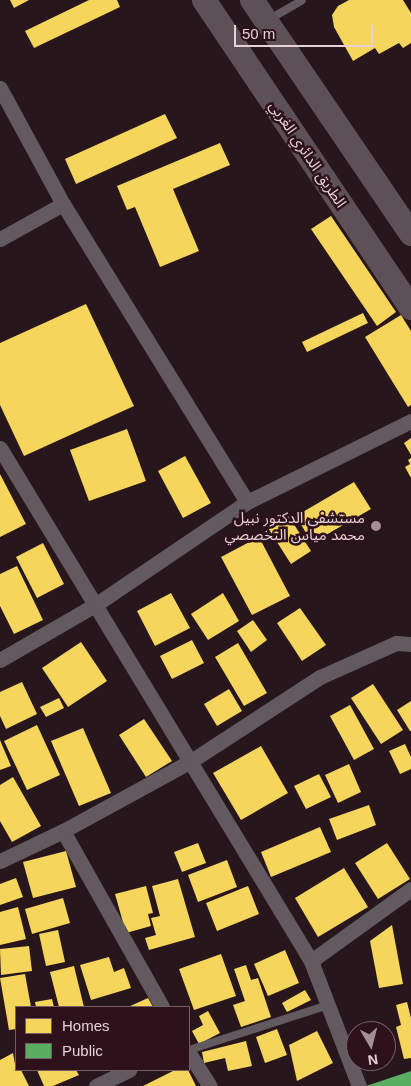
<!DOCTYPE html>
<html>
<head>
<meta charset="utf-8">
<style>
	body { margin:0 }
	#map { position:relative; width:411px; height:1086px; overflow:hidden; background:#27171d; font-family:Helvetica,"Noto Sans Arabic",sans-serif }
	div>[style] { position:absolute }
	.homes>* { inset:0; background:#f6d55c }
	.public>* { inset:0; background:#5aae61 }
	.lane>* { height:8px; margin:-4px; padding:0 4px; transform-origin:4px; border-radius:4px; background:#625a5f }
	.street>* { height:15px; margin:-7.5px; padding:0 7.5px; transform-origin:7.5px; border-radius:7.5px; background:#625a5f }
	.primary>* { height:24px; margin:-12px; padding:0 12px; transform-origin:12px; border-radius:12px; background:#5d5057 }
	.dots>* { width:14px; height:14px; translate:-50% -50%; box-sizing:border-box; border:2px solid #2d111b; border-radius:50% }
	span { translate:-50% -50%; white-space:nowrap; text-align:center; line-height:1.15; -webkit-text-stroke:5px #2d111b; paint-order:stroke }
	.street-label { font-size:15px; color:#e6d1d7 }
	.poi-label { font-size:15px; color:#e6d1d7 }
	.right { translate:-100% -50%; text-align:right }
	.legend { position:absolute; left:15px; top:1006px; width:175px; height:65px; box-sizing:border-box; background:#2d111b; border:1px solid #775e66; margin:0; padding:6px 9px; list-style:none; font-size:15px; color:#e6d1d7 }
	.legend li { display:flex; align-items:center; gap:10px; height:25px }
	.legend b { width:25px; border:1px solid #775e66 }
	.north { position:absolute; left:346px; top:1021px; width:50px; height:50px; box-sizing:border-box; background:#2d111b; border:1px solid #775e66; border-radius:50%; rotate:172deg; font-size:14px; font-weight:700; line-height:20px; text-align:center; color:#e6d1d7 }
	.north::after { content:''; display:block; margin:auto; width:18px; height:22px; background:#a39096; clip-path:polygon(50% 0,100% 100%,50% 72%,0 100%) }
	.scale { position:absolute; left:234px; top:25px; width:139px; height:22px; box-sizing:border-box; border:2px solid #e6d1d7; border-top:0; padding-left:6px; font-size:15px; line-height:18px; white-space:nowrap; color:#e6d1d7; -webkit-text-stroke:4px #2d111b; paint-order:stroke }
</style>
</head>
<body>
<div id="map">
	<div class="homes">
		<div style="clip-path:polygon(10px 0,29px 0,14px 8px)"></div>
		<div style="clip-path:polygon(89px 0,117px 0,120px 7px,34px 48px,25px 31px)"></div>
		<div style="clip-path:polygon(349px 0,403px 0,411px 13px,411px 43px,403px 48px,399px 43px,379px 54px,375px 48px,353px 61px,334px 27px,332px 15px,338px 6px)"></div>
		<div style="clip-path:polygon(165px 114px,177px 138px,76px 184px,65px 159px)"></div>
		<div style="clip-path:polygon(220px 143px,230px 165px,173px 189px,199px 251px,160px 267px,135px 207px,127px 210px,117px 186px)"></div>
		<div style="clip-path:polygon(331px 216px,396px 312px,377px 326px,311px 229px)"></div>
		<div style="clip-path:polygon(86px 304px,134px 406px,24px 456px,0 405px,0 343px)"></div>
		<div style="clip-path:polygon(363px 313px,368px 323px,307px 352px,302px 342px)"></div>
		<div style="clip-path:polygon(401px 315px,411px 331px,411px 405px,408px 407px,365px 337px)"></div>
		<div style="clip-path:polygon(127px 429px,146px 481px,89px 501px,70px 450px)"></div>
		<div style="clip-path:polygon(411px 438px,411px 455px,404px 443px)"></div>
		<div style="clip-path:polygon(185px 456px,211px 503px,183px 518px,158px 471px)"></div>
		<div style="clip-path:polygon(411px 458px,411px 478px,405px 467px,410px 464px,408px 460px)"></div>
		<div style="clip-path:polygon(0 474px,26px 524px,0 537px)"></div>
		<div style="clip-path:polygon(354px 482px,371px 509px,312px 543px,296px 516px)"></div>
		<div style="clip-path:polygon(288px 515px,311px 551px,291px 564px,268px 528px)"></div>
		<div style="clip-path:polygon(259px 537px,290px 596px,252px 615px,221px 557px)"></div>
		<div style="clip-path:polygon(43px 543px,64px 584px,37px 598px,16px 557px)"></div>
		<div style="clip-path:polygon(17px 566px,43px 620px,14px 634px,0 606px,0 574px)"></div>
		<div style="clip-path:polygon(171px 593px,190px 628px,155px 646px,137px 611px)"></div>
		<div style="clip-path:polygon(223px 593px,239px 621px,208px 640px,191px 614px)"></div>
		<div style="clip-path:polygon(300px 608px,326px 645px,302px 661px,277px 623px)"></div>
		<div style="clip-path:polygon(253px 620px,267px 640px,251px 652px,237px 631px)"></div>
		<div style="clip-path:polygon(192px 640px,204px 663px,172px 679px,160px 656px)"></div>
		<div style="clip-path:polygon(81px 642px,107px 681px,68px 707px,42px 668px)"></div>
		<div style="clip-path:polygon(238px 643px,267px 693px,244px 706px,215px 657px)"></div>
		<div style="clip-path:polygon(22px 682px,37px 714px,6px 729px,0 716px,0 692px)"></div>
		<div style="clip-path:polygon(373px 684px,403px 730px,381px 744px,351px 698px)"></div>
		<div style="clip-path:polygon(229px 689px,242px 711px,217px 726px,204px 704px)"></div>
		<div style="clip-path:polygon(59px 698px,64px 708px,46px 717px,40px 707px)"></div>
		<div style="clip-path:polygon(411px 701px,411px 731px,410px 731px,397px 710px)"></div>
		<div style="clip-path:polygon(350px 705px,374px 749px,354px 760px,330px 716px)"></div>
		<div style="clip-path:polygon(144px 719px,172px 761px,146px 777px,119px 735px)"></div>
		<div style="clip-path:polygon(37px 725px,60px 775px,27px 790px,4px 741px)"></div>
		<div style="clip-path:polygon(83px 728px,111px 793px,79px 806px,51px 741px)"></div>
		<div style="clip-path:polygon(0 740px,11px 766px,0 770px)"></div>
		<div style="clip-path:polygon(405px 744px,411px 757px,411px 769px,400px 774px,389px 751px)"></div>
		<div style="clip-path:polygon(261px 746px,288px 793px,241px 820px,213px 773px)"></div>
		<div style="clip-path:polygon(349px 764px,361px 792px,338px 803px,325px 775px)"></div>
		<div style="clip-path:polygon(319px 774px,331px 797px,306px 809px,294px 786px)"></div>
		<div style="clip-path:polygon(13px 777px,41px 826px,12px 842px,0 821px,0 785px)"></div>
		<div style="clip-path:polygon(369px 805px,376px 825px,337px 840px,329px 819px)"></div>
		<div style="clip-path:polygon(320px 827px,331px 852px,271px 877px,261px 852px)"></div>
		<div style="clip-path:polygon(198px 843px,206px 863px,182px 872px,174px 852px)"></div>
		<div style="clip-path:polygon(387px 843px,410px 879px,378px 899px,355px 863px)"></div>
		<div style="clip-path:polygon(66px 851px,76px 887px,33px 898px,23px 862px)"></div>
		<div style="clip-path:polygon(227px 860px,237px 887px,198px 902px,188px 875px)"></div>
		<div style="clip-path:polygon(344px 868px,368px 907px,318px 937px,295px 898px)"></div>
		<div style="clip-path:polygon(16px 878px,23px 897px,0 905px,0 884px)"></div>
		<div style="clip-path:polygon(178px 879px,195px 937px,149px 950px,145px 938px,156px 935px,151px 918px,160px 916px,152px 886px)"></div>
		<div style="clip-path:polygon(146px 886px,153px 913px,148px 914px,151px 926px,126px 933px,115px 894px)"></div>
		<div style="clip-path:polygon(248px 886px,259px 914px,217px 931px,206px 903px)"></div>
		<div style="clip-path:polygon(63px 898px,70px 923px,32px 934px,25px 909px)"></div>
		<div style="clip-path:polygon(18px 907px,26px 939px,0 945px,0 912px)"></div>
		<div style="clip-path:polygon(392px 925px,403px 984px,379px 988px,370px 941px)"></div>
		<div style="clip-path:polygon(58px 930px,65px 962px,46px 966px,39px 934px)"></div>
		<div style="clip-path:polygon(29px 946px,32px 971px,1px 975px,0 949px)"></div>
		<div style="clip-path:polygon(285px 950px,299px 983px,268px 996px,254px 964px)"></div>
		<div style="clip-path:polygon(221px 954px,236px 996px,194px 1010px,179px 969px)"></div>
		<div style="clip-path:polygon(109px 957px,114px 972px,124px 968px,131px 988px,91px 1000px,80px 965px)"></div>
		<div style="clip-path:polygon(246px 965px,251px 980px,258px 978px,271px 1017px,241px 1027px,233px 1005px,245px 1001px,234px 969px)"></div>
		<div style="clip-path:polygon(74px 966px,84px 1007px,59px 1007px,50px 972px)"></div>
		<div style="clip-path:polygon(25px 974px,31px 1007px,16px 1007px,16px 1029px,9px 1030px,0 978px)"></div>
		<div style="clip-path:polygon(305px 990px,311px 1000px,287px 1012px,282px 1003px)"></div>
		<div style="clip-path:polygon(148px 998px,153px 1007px,128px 1007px)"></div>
		<div style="clip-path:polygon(52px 999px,54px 1007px,36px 1007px,35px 1002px)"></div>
		<div style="clip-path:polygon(407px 1002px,411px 1018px,411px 1058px,404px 1059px,396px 1027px,401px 1025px,396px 1005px)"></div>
		<div style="clip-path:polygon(208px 1011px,220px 1033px,199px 1044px,192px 1031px,203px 1025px,199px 1016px)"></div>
		<div style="clip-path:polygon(277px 1029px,287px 1055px,265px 1063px,256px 1037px)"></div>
		<div style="clip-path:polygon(317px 1031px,333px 1063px,297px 1081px,289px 1045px)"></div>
		<div style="clip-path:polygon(246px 1041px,252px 1066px,228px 1071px,225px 1058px,204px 1063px,202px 1052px)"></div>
		<div style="clip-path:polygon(13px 1053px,16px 1070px,21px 1070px,29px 1086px,0 1086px,0 1060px)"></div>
		<div style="clip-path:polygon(37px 1070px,76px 1070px,79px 1075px,53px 1086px,44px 1086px)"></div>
		<div style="clip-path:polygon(175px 1070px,188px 1070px,196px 1086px,143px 1086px)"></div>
	</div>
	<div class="public">
		<div style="clip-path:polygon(411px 1071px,411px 1086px,366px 1086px)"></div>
	</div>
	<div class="lane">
		<div style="left:268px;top:20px;width:39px;rotate:-30deg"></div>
		<div style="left:189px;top:1050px;width:146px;rotate:-17.9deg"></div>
	</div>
	<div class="street">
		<div style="left:0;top:88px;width:132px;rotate:61.5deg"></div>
		<div style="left:63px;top:204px;width:350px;rotate:58.3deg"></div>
		<div style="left:0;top:239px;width:72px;rotate:-29.1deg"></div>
		<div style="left:0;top:448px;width:600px;rotate:58.77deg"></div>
		<div style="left:311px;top:961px;width:134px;rotate:69deg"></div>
		<div style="left:0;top:660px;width:110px;rotate:-30.1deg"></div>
		<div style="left:95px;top:605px;width:184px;rotate:-34.1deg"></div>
		<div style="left:247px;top:502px;width:183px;rotate:-26.3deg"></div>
		<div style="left:63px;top:831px;width:202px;rotate:60.6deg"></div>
		<div style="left:0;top:861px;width:70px;rotate:-25.5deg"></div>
		<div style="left:63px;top:831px;width:146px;rotate:-28.7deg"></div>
		<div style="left:191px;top:761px;width:154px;rotate:-33.1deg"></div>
		<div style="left:320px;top:677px;width:83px;rotate:-24.1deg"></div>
		<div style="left:396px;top:643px;width:15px;rotate:4deg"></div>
		<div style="left:311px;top:961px;width:123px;rotate:-35.8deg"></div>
		<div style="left:189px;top:1053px;width:39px;rotate:58deg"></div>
		<div style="left:96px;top:1086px;width:37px;rotate:-26deg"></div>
	</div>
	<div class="primary">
		<div style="left:204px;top:0;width:371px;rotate:56.1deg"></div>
		<div style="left:252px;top:0;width:283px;rotate:55.8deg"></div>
	</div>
	<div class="dots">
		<div style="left:376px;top:526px;background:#a39096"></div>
	</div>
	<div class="street-label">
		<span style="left:308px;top:154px;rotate:56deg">الطريق الدائري الغربي</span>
	</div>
	<div class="poi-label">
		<span class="right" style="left:365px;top:526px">مستشفى الدكتور نبيل<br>محمد مياس التخصصي</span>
	</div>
	<ul class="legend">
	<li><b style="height:14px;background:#f6d55c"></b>Homes</li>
	<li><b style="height:14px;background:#5aae61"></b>Public</li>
	</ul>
	<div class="north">N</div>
	<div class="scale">50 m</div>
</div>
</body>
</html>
